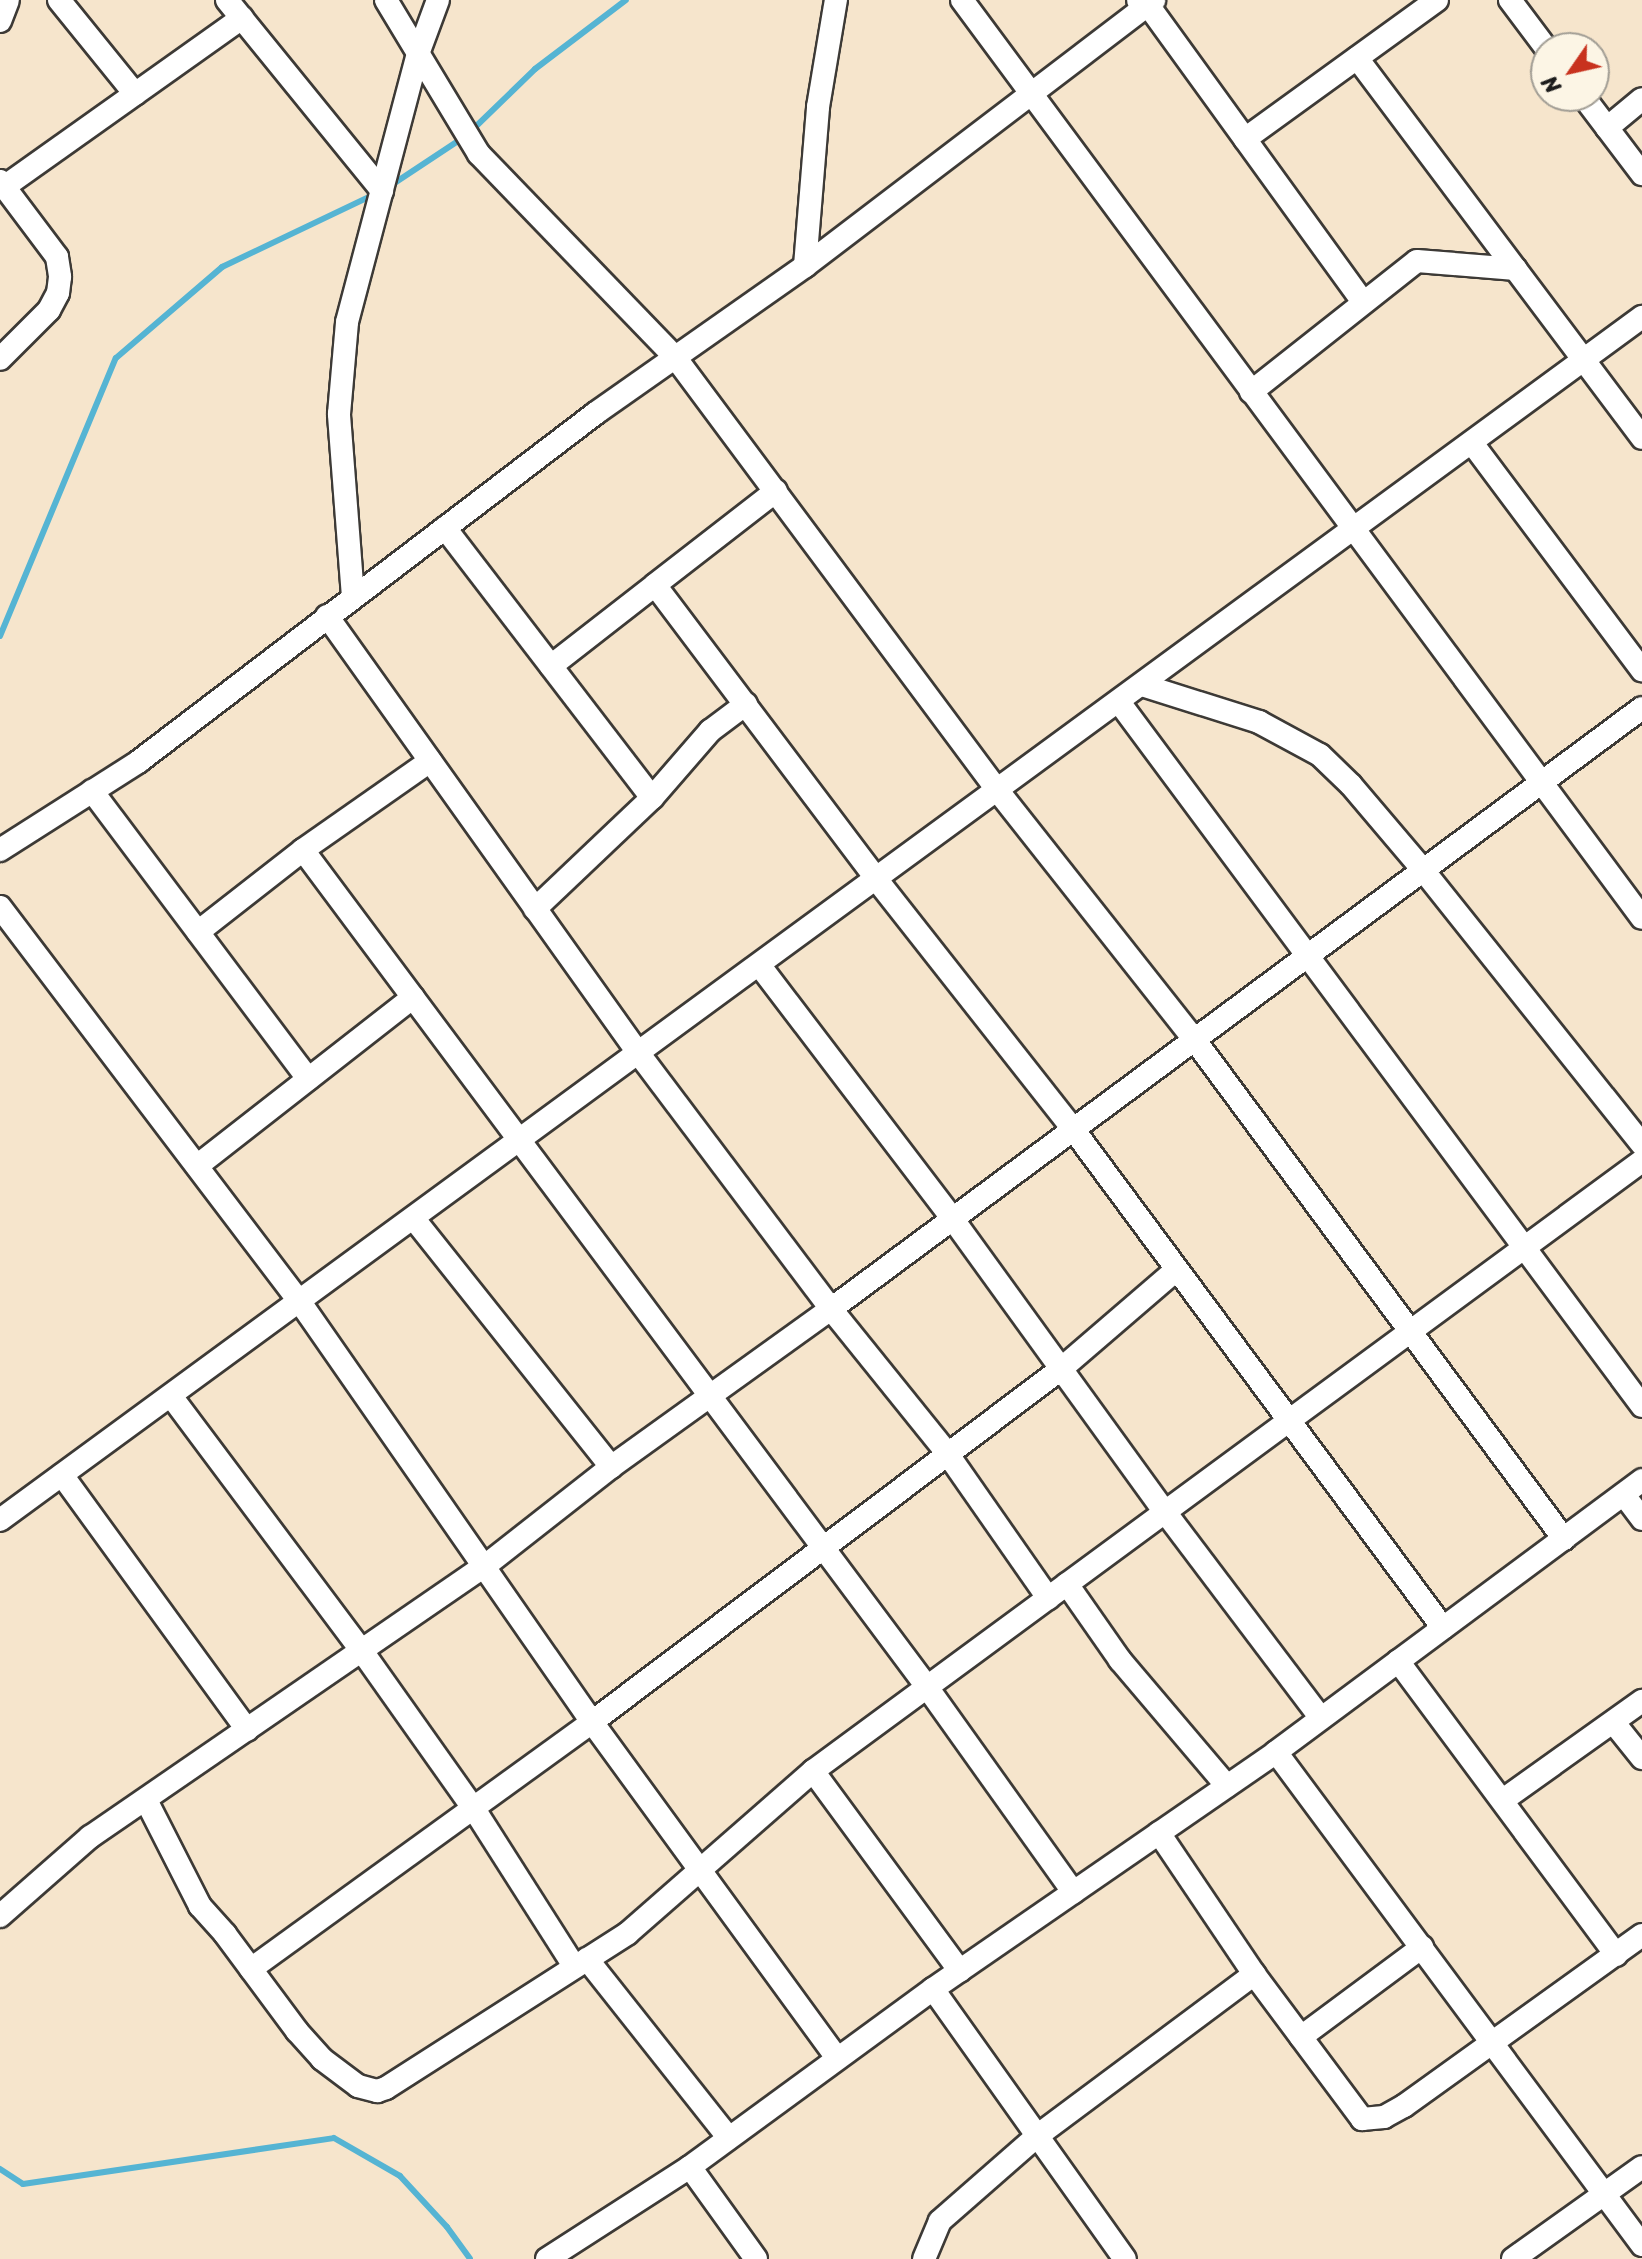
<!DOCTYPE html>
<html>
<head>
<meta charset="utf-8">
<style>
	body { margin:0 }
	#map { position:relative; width:1642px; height:2259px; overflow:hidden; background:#f6e5cc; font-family:Sriracha,sans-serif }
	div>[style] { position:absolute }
	.stream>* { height:6px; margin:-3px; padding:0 3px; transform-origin:3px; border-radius:3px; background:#55b4d3 }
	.roads { filter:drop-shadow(2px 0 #3d3a36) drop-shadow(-2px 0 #3d3a36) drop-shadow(0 2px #3d3a36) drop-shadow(0 -2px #3d3a36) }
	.minor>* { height:22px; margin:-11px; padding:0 11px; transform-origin:11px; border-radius:11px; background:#fff }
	span { translate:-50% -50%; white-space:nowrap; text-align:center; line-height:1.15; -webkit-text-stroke:6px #fcf5e5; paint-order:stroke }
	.north { position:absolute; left:1530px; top:32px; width:80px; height:80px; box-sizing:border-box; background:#fcf5e5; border:2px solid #a29e95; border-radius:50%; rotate:236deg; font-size:22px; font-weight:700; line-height:32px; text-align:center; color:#1c1c1c }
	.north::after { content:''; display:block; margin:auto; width:28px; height:36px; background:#c8321e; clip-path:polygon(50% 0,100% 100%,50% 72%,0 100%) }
</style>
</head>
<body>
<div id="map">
	<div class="stream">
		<div style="left:390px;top:186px;width:92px;rotate:-33.5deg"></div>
		<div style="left:467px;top:135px;width:95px;rotate:-44.1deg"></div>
		<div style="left:535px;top:69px;width:114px;rotate:-37.2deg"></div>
		<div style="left:0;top:636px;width:301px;rotate:-67.4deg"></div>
		<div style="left:116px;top:358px;width:140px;rotate:-40.6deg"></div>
		<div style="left:222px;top:267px;width:167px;rotate:-25.5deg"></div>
		<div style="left:0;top:2169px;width:27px;rotate:33deg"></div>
		<div style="left:23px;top:2184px;width:314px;rotate:-8.4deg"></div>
		<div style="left:334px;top:2138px;width:76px;rotate:29.9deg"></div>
		<div style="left:400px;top:2176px;width:69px;rotate:47.3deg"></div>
		<div style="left:447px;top:2227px;width:39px;rotate:54deg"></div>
	</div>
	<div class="roads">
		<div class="minor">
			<div style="left:59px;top:0;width:121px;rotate:51deg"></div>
			<div style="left:227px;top:0;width:246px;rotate:50.9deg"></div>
			<div style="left:386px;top:0;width:180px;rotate:58.9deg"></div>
			<div style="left:479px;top:154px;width:282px;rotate:46deg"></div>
			<div style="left:675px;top:357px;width:541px;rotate:53.34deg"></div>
			<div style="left:998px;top:791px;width:316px;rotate:51.7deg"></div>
			<div style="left:1194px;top:1039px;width:622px;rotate:53.5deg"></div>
			<div style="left:962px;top:0;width:1142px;rotate:53.47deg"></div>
			<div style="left:1138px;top:0;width:11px;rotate:27deg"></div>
			<div style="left:1148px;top:5px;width:365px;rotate:54.1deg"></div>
			<div style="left:1510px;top:0;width:60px;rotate:53.1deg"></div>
			<div style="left:0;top:21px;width:22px;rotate:-69deg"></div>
			<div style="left:1357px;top:58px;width:475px;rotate:53.1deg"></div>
			<div style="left:1583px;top:96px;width:98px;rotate:52.9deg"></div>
			<div style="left:1607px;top:128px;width:45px;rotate:-39.6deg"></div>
			<div style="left:1245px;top:139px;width:237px;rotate:-35.9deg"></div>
			<div style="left:0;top:181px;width:95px;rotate:53.1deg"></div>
			<div style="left:57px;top:257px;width:20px;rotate:81deg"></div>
			<div style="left:60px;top:277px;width:16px;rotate:97deg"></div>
			<div style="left:58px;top:293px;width:19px;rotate:118deg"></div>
			<div style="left:49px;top:310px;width:69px;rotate:135deg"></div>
			<div style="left:4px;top:187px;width:292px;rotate:-35.4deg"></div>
			<div style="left:805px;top:266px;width:160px;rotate:-85.3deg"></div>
			<div style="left:818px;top:107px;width:109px;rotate:-80.5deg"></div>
			<div style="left:1251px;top:392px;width:211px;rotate:-38.3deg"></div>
			<div style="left:1417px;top:261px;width:99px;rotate:4.6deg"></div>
			<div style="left:1472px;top:443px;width:284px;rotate:53.2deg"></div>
			<div style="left:776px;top:491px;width:153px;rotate:142.2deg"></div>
			<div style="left:655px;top:585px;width:369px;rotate:53deg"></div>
			<div style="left:877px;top:880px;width:317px;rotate:51.8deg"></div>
			<div style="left:1073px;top:1129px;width:621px;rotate:53.44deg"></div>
			<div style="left:445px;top:528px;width:340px;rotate:52.5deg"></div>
			<div style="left:353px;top:597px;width:184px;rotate:-94.4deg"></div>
			<div style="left:339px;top:414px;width:92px;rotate:-85deg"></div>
			<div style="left:347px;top:322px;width:277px;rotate:-75.2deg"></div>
			<div style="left:418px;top:54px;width:58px;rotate:-69.7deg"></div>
			<div style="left:327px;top:616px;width:538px;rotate:54.54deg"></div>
			<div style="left:639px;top:1054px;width:319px;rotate:53deg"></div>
			<div style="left:831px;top:1309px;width:185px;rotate:51.1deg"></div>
			<div style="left:947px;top:1453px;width:177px;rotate:55.1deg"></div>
			<div style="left:551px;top:666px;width:132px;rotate:-37.9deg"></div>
			<div style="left:1142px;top:685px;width:123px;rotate:17.5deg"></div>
			<div style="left:1259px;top:722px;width:69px;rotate:28.4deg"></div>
			<div style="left:1320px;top:755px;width:43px;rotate:44.1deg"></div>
			<div style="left:1351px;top:785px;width:111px;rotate:49.7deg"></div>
			<div style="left:1423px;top:870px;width:351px;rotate:51.4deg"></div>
			<div style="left:1119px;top:702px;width:877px;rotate:53.39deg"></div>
			<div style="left:92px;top:791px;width:360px;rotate:53.1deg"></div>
			<div style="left:0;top:850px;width:164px;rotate:-32.5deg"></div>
			<div style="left:138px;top:762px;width:576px;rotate:-37.31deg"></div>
			<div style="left:596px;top:413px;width:256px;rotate:-35.1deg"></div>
			<div style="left:805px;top:266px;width:439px;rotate:-37.3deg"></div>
			<div style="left:303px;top:850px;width:1044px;rotate:53.29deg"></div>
			<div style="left:927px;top:1687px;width:252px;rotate:54.5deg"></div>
			<div style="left:0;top:907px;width:496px;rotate:52.8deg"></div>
			<div style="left:300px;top:1302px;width:512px;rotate:55.19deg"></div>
			<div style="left:592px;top:1722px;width:416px;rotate:53.9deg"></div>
			<div style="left:535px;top:909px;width:161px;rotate:-43.5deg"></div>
			<div style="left:652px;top:798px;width:89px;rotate:-49.1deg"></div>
			<div style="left:710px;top:731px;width:45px;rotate:-36.9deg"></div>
			<div style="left:198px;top:932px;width:133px;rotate:-38deg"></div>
			<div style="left:303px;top:850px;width:155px;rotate:-35deg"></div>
			<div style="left:760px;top:966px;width:317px;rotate:52.7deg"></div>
			<div style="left:952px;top:1218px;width:363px;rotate:54.1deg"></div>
			<div style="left:1165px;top:1512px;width:258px;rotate:52.9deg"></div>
			<div style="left:197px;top:1166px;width:274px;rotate:-38deg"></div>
			<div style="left:414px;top:1219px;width:317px;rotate:51.5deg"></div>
			<div style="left:171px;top:1396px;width:319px;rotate:53.2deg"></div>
			<div style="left:362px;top:1651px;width:194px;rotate:54.7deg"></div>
			<div style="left:474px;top:1809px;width:186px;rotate:57.5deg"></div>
			<div style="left:62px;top:1475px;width:315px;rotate:54deg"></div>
			<div style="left:1624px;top:1495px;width:30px;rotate:53deg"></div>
			<div style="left:0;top:1520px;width:2036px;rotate:-36.23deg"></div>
			<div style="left:1067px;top:1584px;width:93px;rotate:55.1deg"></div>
			<div style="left:1120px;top:1660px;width:165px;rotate:49.7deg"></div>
			<div style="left:1398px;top:1661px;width:366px;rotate:53.4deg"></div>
			<div style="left:1614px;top:1723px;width:45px;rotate:51.3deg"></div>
			<div style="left:1276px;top:1752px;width:614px;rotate:53.41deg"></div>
			<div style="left:813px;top:1771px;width:248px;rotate:53.7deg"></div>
			<div style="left:146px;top:1800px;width:119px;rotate:63deg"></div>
			<div style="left:200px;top:1906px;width:38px;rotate:48deg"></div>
			<div style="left:225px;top:1934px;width:121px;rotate:53.4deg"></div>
			<div style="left:297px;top:2031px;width:38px;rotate:48deg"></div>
			<div style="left:322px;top:2059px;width:45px;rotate:36.9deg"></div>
			<div style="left:358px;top:2086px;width:20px;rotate:15deg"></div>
			<div style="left:377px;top:2091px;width:9px;rotate:-18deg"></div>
			<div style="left:386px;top:2088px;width:287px;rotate:-32.6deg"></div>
			<div style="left:628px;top:1933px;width:246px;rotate:-41.2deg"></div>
			<div style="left:813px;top:1771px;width:1029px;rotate:-36.35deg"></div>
			<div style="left:1503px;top:1800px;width:171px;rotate:-35.5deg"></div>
			<div style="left:1159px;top:1833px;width:170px;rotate:56deg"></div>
			<div style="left:1254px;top:1974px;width:181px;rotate:53.3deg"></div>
			<div style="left:1362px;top:2119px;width:22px;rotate:-5deg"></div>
			<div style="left:1384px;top:2117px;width:23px;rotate:-29deg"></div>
			<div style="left:1404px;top:2106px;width:293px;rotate:-35.7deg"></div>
			<div style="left:0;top:1916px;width:120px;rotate:-41.3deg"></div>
			<div style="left:90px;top:1837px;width:480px;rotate:-34.5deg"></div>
			<div style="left:486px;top:1565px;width:159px;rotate:-38.1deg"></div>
			<div style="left:611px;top:1467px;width:271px;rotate:-35.7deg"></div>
			<div style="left:831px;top:1309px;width:1009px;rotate:-36.54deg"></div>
			<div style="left:587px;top:1959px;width:228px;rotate:51.6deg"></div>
			<div style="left:251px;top:1969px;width:421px;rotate:-35.9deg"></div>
			<div style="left:592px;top:1722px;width:587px;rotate:-36.97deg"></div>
			<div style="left:1061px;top:1369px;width:152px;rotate:-40.7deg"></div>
			<div style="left:933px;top:1989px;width:331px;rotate:54.6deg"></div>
			<div style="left:1301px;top:2037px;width:151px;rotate:-36.6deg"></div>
			<div style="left:690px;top:2167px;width:113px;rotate:54.3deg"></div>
			<div style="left:547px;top:2259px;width:170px;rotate:-32.8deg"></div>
			<div style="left:690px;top:2167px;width:301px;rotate:-36.2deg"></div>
			<div style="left:933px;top:1989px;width:417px;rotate:-34.6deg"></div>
			<div style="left:1276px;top:1752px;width:456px;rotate:-36.6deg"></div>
			<div style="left:924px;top:2259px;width:41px;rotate:-67.2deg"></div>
			<div style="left:940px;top:2221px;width:129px;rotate:-41.2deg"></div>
			<div style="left:1037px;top:2136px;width:271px;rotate:-36.7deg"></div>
			<div style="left:1513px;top:2259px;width:158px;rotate:-35.5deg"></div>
		</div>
	</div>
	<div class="north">N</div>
</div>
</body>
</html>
